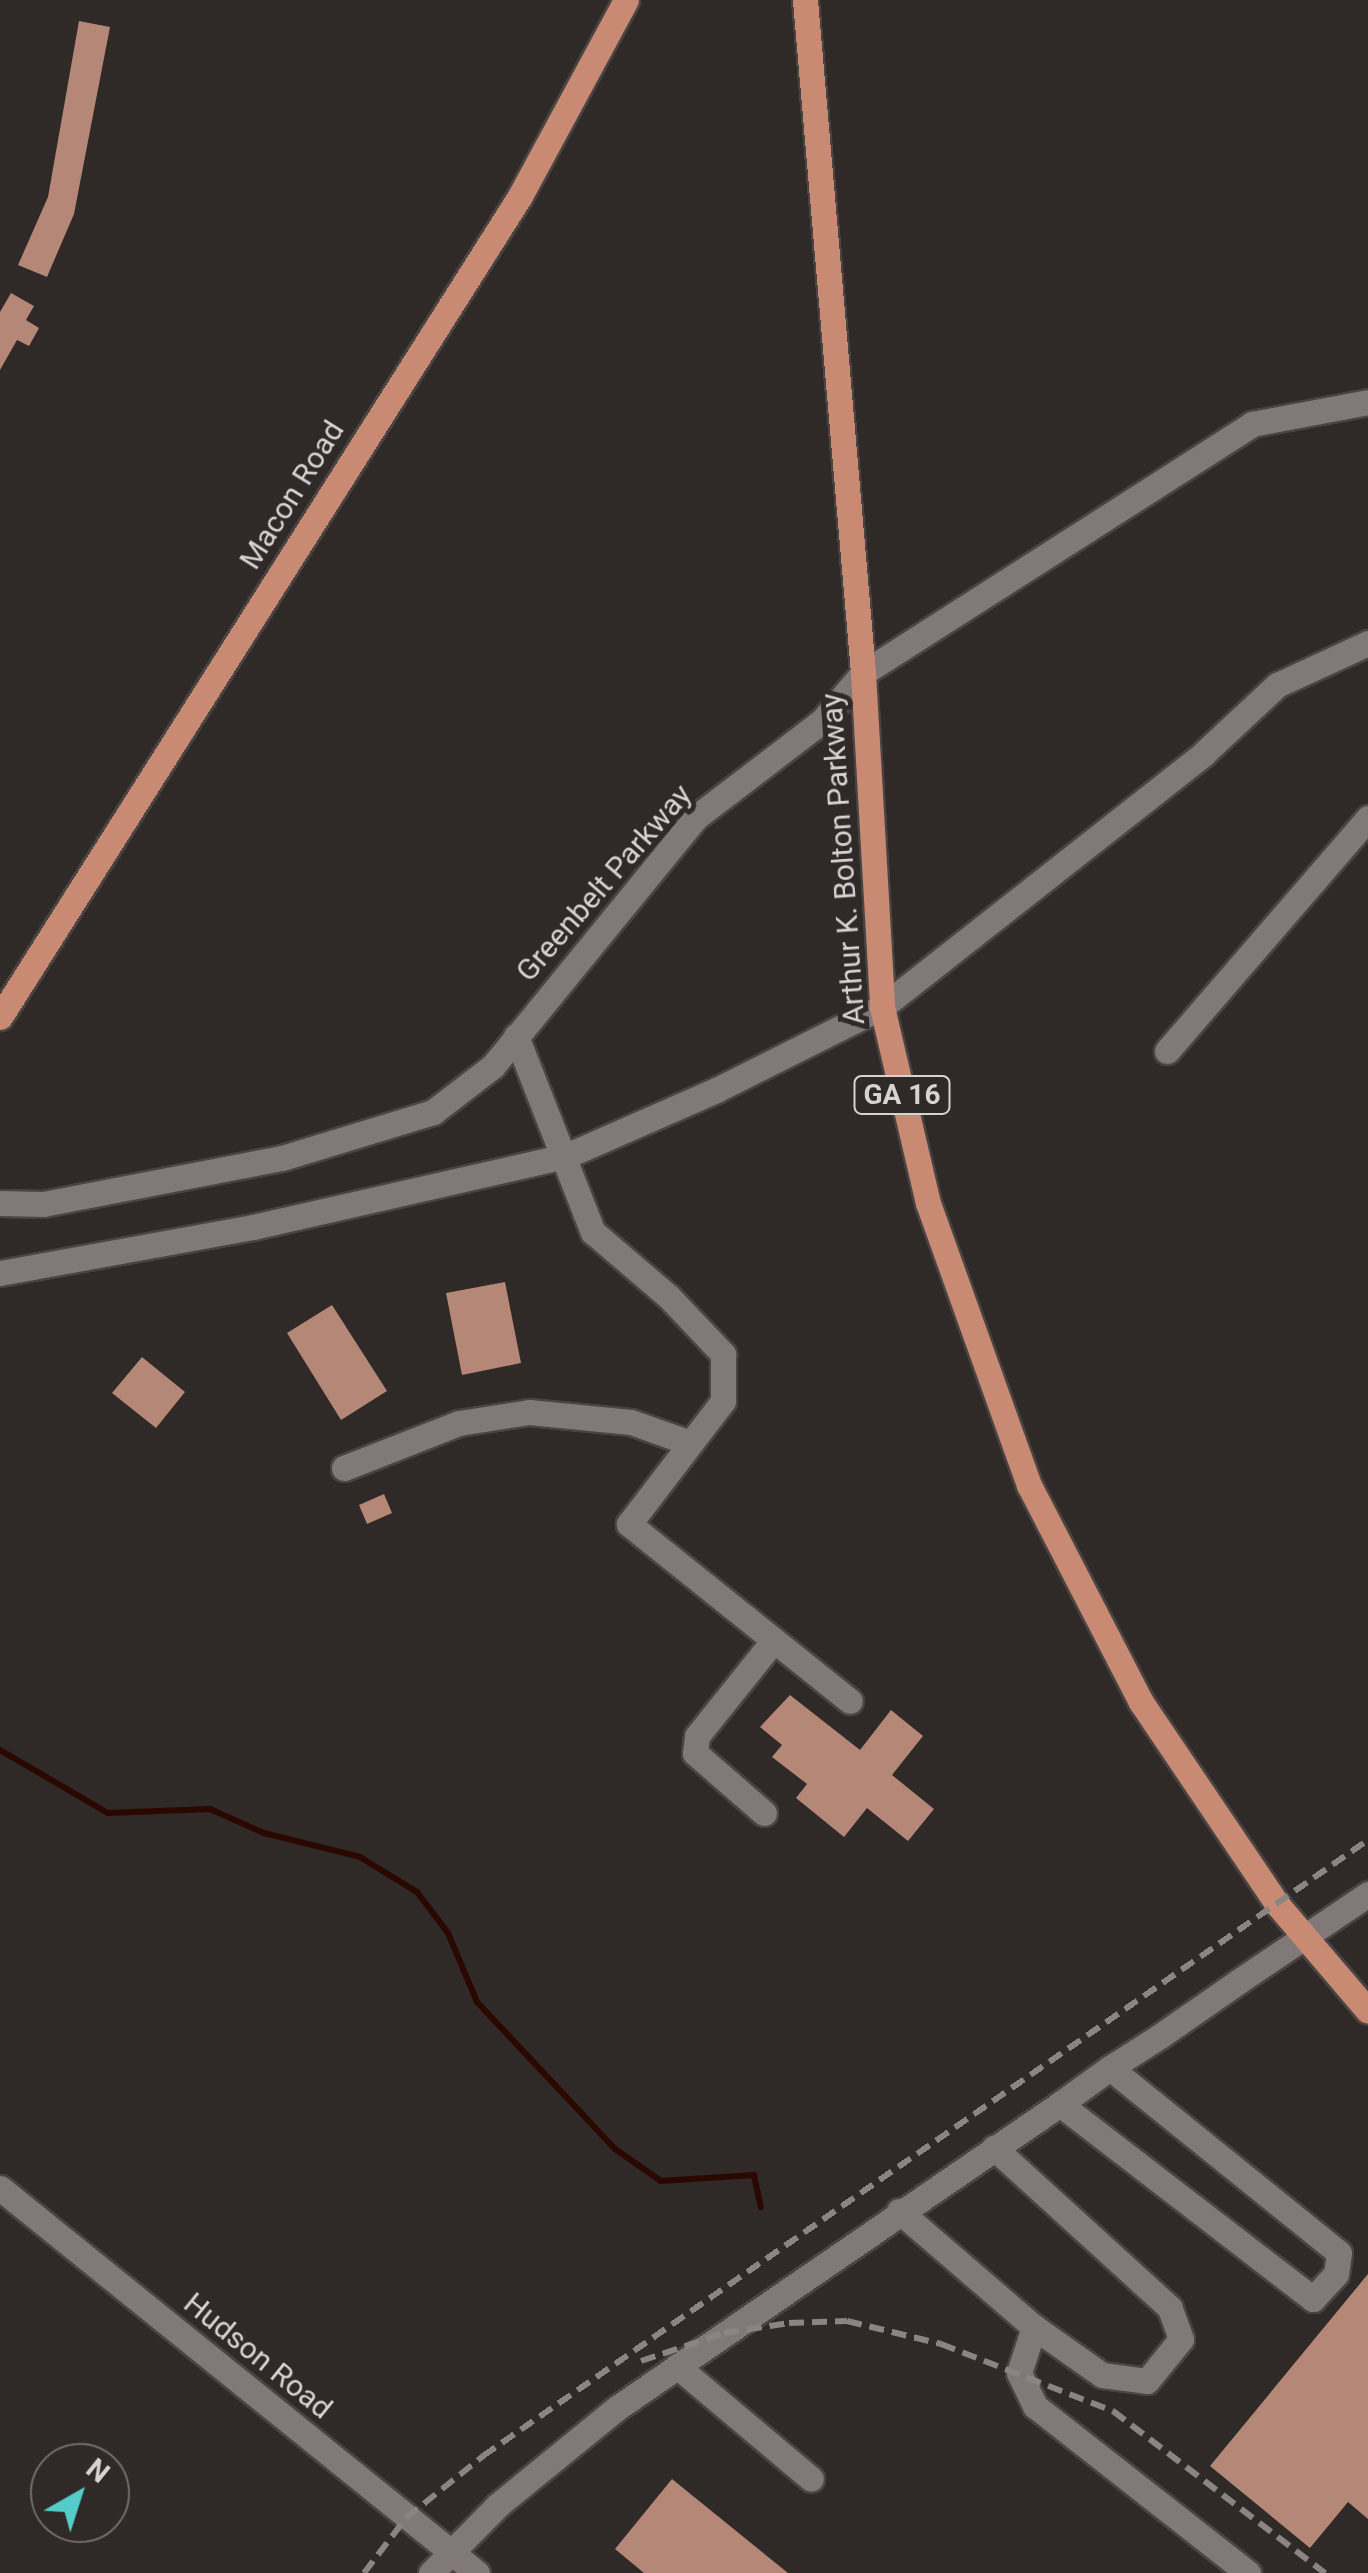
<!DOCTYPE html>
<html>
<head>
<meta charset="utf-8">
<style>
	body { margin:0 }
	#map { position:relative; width:1368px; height:2573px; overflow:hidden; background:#2f2927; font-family:Roboto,sans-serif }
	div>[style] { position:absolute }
	.stream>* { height:6px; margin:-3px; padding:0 3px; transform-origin:3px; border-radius:3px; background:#2a0800 }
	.building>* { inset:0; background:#b58776 }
	.roads { filter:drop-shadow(2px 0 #494442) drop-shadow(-2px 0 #494442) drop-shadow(0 2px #494442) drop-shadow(0 -2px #494442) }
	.minor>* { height:25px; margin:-12.5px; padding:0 12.5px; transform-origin:12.5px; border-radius:12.5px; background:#807977 }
	.major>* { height:25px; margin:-12.5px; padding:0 12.5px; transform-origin:12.5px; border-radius:12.5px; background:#c98a73 }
	.rail>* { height:6px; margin-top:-3px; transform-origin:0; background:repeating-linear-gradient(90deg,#8a8583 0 15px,transparent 0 23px) }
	span { translate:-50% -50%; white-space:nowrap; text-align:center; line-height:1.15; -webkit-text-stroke:10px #2f2927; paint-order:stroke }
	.shield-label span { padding:2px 8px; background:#2f2927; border:2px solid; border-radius:8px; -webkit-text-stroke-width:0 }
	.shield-label { font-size:28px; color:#d7d3d2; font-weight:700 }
	.street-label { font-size:30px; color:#d7d3d2 }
	.north { position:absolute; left:30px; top:2443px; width:100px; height:100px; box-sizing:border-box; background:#2f2927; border:2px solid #726d6b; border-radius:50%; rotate:39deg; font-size:28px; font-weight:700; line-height:40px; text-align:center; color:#d7d3d2 }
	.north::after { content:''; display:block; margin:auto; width:35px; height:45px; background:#53cdc9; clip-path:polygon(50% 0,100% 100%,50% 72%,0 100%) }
</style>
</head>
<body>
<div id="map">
	<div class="stream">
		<div style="left:0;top:1750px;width:125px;rotate:30.3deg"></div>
		<div style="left:108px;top:1813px;width:102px;rotate:-2.2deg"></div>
		<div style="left:210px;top:1809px;width:59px;rotate:24deg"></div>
		<div style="left:264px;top:1833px;width:99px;rotate:14deg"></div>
		<div style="left:360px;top:1857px;width:67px;rotate:31.6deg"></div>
		<div style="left:417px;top:1892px;width:51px;rotate:52.9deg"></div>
		<div style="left:448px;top:1933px;width:75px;rotate:67.2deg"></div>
		<div style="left:477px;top:2002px;width:202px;rotate:46.8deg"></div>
		<div style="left:615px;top:2149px;width:56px;rotate:34.8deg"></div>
		<div style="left:661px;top:2181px;width:93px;rotate:-3.7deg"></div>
		<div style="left:754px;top:2175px;width:33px;rotate:78deg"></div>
	</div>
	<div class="building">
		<div style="clip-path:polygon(79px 21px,110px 27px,74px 214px,47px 277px,18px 265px,48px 197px)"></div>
		<div style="clip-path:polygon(11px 293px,34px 306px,26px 320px,39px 328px,29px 346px,17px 340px,0 370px,0 312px)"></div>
		<div style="clip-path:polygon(505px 1282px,521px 1363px,462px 1375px,446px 1293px)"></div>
		<div style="clip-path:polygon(332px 1305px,387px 1391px,341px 1420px,287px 1333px)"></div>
		<div style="clip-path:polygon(142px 1357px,185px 1392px,156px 1428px,112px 1393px)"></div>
		<div style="clip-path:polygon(384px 1494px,392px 1513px,367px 1524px,359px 1505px)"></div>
		<div style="clip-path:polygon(790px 1695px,860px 1750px,891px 1710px,923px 1736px,892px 1775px,934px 1809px,908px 1841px,867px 1808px,844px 1837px,796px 1798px,807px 1784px,772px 1757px,782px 1745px,760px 1727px)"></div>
		<div style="clip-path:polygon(1368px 2274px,1368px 2519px,1348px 2502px,1310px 2548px,1210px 2466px)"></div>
		<div style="clip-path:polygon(672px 2479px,788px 2573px,644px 2573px,615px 2549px)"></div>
	</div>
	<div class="roads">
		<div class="minor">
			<div style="left:516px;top:1036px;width:211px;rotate:68.6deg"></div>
			<div style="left:593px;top:1232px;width:100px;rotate:40.5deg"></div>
			<div style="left:669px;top:1297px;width:79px;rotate:46.5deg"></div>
			<div style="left:723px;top:1354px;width:47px;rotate:90deg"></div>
			<div style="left:723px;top:1401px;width:155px;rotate:127.4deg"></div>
			<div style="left:629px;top:1524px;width:283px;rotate:38.7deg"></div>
			<div style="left:1167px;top:1051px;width:308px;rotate:-49.2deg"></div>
			<div style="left:0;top:1203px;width:43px;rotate:1.3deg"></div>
			<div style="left:43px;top:1204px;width:243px;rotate:-10.9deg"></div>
			<div style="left:282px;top:1158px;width:158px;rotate:-16.9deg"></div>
			<div style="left:433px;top:1112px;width:76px;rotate:-37.5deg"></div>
			<div style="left:493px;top:1066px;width:320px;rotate:-50.8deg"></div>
			<div style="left:695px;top:818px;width:160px;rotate:-37.4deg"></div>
			<div style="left:822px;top:721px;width:63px;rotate:-49.5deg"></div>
			<div style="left:863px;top:673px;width:462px;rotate:-32.6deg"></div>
			<div style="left:1252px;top:424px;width:118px;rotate:-10.7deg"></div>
			<div style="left:0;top:1273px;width:257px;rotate:-10.3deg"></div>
			<div style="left:253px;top:1227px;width:321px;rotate:-12.8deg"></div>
			<div style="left:566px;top:1156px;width:164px;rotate:-23.7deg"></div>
			<div style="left:716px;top:1090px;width:186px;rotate:-26.6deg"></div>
			<div style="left:882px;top:1007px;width:409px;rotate:-38.2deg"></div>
			<div style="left:1203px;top:754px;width:101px;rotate:-43deg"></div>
			<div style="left:1277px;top:685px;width:100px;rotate:-24.8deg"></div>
			<div style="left:344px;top:1468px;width:123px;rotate:-21.4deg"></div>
			<div style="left:459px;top:1423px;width:71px;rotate:-8.9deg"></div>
			<div style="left:529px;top:1412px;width:102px;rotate:5.6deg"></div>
			<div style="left:631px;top:1422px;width:63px;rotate:19.6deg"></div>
			<div style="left:764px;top:1813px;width:91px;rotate:-139deg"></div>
			<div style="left:695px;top:1753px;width:17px;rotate:-83deg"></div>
			<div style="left:697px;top:1736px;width:122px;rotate:-51.3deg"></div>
			<div style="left:1110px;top:2068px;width:294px;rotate:38.9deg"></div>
			<div style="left:1339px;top:2253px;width:21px;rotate:98deg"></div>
			<div style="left:1336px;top:2274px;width:34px;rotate:133deg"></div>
			<div style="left:1313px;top:2299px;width:319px;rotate:-142.4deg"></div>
			<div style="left:1060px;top:2104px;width:62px;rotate:-35.8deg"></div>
			<div style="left:1110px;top:2068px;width:59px;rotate:-32.6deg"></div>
			<div style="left:1160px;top:2036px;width:96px;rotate:-34.8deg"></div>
			<div style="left:1239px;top:1981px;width:156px;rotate:-34deg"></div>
			<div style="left:0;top:2188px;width:613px;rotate:38.91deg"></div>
			<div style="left:899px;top:2211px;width:178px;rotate:40.7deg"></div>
			<div style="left:1034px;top:2327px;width:83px;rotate:35.2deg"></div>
			<div style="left:1102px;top:2375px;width:45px;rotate:7.6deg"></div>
			<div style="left:1147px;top:2381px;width:54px;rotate:-51deg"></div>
			<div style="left:1181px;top:2339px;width:33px;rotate:-110deg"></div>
			<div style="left:1170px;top:2308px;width:238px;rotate:-137.7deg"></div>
			<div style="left:1034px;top:2327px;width:48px;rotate:108.1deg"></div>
			<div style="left:1019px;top:2373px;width:37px;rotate:64deg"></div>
			<div style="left:1035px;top:2406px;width:271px;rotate:38.1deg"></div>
			<div style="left:677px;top:2366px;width:175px;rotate:40.1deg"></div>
			<div style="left:431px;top:2573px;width:95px;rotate:-45.4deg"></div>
			<div style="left:498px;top:2505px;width:154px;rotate:-39.2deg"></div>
			<div style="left:617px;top:2408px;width:537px;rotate:-34.46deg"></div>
		</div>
		<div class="major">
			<div style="left:805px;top:0;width:675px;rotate:85.07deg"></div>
			<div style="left:863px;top:673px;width:335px;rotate:86.7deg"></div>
			<div style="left:882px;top:1007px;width:201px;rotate:76.8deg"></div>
			<div style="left:928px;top:1203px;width:300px;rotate:70.3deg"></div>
			<div style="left:1029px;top:1485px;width:244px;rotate:62.7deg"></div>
			<div style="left:1141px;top:1702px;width:244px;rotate:56deg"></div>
			<div style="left:1277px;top:1904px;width:140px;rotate:49.6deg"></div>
			<div style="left:0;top:1017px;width:972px;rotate:-57.65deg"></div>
			<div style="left:520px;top:196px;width:223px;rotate:-61.6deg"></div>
		</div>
	</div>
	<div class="rail">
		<div style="left:641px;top:2361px;width:88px;rotate:-18.6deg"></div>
		<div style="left:724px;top:2333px;width:66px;rotate:-8.7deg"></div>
		<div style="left:789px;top:2323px;width:58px;rotate:-2deg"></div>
		<div style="left:847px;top:2321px;width:97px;rotate:13.7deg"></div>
		<div style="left:941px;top:2344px;width:185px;rotate:21.3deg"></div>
		<div style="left:1113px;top:2411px;width:267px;rotate:37.4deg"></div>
		<div style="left:364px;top:2573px;width:69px;rotate:-52.6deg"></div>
		<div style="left:406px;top:2518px;width:99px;rotate:-38.8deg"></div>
		<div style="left:483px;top:2456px;width:1078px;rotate:-34.84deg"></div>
	</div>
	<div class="shield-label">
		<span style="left:902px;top:1095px">GA 16</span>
	</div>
	<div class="street-label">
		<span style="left:292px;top:495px;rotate:-58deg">Macon Road</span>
		<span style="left:843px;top:859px;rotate:-94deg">Arthur K. Bolton Parkway</span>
		<span style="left:604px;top:883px;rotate:-49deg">Greenbelt Parkway</span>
		<span style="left:258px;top:2356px;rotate:39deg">Hudson Road</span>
	</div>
	<div class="north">N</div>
</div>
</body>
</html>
